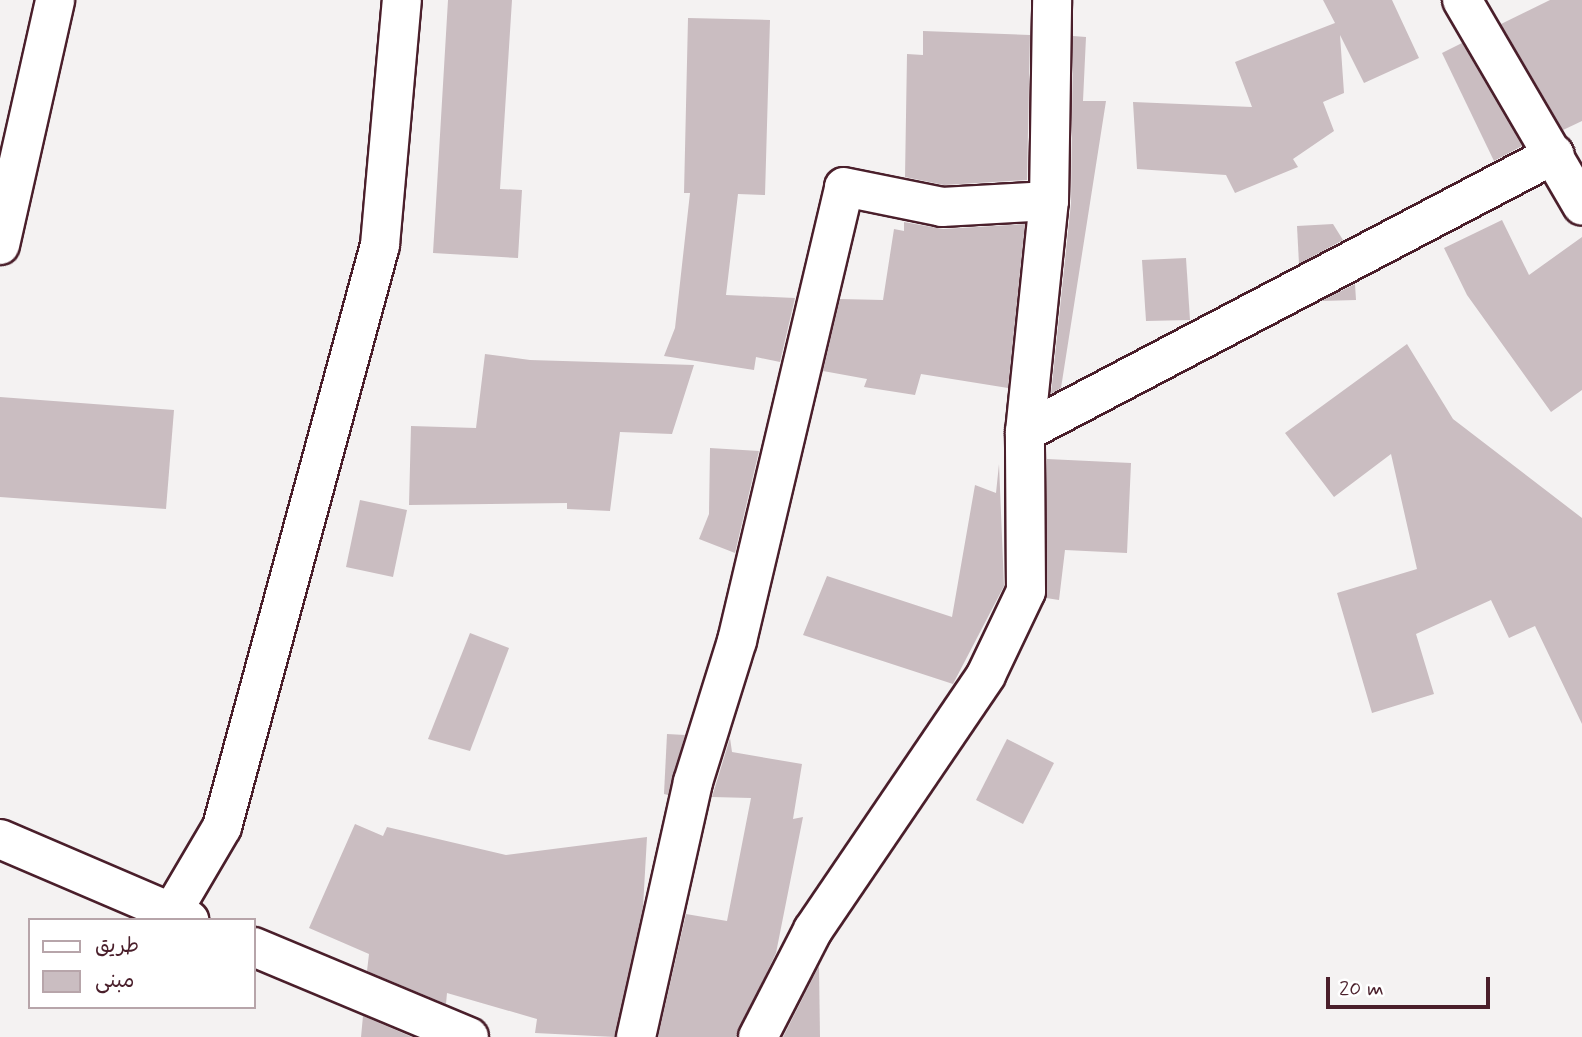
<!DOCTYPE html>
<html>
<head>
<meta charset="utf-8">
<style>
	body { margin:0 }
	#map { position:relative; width:1582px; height:1037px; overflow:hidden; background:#f4f2f2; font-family:Mynerve,"Playpen Sans Arabic",sans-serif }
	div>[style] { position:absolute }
	.building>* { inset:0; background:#cabdc1 }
	.roads { filter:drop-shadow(2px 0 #4a1f2b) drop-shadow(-2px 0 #4a1f2b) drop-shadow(0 2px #4a1f2b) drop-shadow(0 -2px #4a1f2b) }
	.minor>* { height:38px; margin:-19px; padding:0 19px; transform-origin:19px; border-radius:19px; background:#fff }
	span { translate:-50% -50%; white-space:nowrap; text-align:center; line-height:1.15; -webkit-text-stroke:5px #fff; paint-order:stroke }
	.legend { position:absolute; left:28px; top:918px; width:228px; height:91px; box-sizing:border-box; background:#fff; border:2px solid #b7a5aa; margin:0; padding:9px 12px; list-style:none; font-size:21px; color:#4a1f2b }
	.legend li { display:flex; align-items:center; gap:14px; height:35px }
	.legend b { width:35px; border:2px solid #b7a5aa }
	.scale { position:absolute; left:1326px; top:977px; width:164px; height:32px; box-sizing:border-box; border:4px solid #4a1f2b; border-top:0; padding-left:9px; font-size:21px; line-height:24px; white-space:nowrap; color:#4a1f2b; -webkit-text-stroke:5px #fff; paint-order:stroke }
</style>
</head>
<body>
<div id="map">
	<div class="building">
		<div style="clip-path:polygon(448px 0,512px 0,500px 189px,522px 190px,518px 258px,433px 253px)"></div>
		<div style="clip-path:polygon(1323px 0,1392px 0,1419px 58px,1364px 83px,1340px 35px,1344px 93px,1323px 102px,1334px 131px,1293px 159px,1298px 167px,1235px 193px,1226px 175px,1137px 169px,1133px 102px,1252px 107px,1235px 62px,1335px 23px)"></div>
		<div style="clip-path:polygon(1550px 0,1582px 0,1582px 121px,1563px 130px,1501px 24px)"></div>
		<div style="clip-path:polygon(688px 18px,770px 20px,765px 195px,738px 194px,726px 295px,795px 298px,780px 362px,756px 357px,754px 370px,664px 356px,675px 328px,690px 193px,684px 193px)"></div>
		<div style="clip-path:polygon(923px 31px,1030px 35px,1027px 180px,944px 185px,905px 177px,907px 54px,923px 55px)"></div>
		<div style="clip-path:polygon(1073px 36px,1086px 37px,1083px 101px,1106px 101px,1061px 388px,1051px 394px,1071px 203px)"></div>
		<div style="clip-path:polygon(1462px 43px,1522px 146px,1494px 161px,1442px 53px)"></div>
		<div style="clip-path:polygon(1502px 220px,1529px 275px,1582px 237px,1582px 390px,1551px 412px,1467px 295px,1444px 248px)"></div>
		<div style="clip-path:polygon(904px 222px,943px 229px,1025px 224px,1008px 388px,921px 374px,915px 395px,864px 387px,867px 379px,823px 371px,840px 299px,883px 300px,894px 229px,904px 231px)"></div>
		<div style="clip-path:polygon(1333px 224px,1343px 240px,1299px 264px,1297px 226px)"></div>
		<div style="clip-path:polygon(1186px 258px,1190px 320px,1146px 321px,1142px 260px)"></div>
		<div style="clip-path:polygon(1355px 284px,1356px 300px,1321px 301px)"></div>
		<div style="clip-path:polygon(1407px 344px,1453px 419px,1582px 518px,1582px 724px,1535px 626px,1509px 638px,1491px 600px,1416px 634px,1434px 694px,1372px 713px,1337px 593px,1417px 569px,1391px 454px,1334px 497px,1285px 433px)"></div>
		<div style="clip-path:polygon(485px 354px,530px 360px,694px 365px,672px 434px,620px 432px,610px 511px,567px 509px,567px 503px,409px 505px,411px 426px,476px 428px)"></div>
		<div style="clip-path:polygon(0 397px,174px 410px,166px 509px,0 497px)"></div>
		<div style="clip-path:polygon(710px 448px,759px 451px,735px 553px,699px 539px,709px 514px)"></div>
		<div style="clip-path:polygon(1047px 459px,1131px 463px,1127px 553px,1065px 550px,1059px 600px,1046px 598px)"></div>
		<div style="clip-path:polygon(999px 464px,1004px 586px,953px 684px,803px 635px,827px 576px,952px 617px,975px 485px,996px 493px)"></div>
		<div style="clip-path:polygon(360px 500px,407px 510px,393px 577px,346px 567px)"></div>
		<div style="clip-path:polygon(470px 633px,509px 648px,470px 751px,428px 739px)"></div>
		<div style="clip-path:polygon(667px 734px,685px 735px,668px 795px,664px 794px)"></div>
		<div style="clip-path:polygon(730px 738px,732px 752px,802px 764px,793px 819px,803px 817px,776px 953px,736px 1037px,658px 1037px,686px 914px,727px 921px,751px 798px,712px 797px)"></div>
		<div style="clip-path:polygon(1007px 739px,1054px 763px,1023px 824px,976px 800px)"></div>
		<div style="clip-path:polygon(355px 824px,383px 836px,387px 827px,506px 855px,647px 837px,643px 907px,615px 1037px,535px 1033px,537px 1019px,447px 993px,446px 1004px,367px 971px,369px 954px,309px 928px)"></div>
		<div style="clip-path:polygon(819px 966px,820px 1037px,783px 1037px)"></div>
		<div style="clip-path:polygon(363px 1016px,412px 1037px,361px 1037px)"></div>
	</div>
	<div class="roads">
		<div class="minor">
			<div style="left:1462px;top:0;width:238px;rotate:59.7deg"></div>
			<div style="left:0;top:245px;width:251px;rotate:-77.3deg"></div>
			<div style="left:1025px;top:432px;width:598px;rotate:-27.68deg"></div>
			<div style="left:0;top:839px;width:206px;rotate:23.2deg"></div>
			<div style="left:172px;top:912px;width:99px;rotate:-59.5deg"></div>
			<div style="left:222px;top:827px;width:603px;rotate:-74.81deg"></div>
			<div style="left:380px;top:245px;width:246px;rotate:-84.9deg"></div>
			<div style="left:254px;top:947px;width:233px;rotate:22.7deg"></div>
			<div style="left:636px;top:1037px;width:261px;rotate:-77.4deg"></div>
			<div style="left:693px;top:782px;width:148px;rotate:-72.7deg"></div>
			<div style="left:737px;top:641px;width:466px;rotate:-76.7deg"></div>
			<div style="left:844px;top:187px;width:100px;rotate:11.5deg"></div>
			<div style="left:942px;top:207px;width:107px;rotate:-3.2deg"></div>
			<div style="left:758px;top:1037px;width:120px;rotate:-62.8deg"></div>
			<div style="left:813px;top:930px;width:308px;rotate:-55.8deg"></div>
			<div style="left:986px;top:675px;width:93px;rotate:-64.5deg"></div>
			<div style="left:1026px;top:591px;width:159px;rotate:-90.4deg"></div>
			<div style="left:1025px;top:432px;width:232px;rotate:-84.1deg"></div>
			<div style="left:1049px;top:201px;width:201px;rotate:-89.1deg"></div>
		</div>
	</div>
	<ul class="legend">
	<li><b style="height:9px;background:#fff"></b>طريق</li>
	<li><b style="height:19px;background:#cabdc1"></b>مبنى</li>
	</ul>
	<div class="scale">20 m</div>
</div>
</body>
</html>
